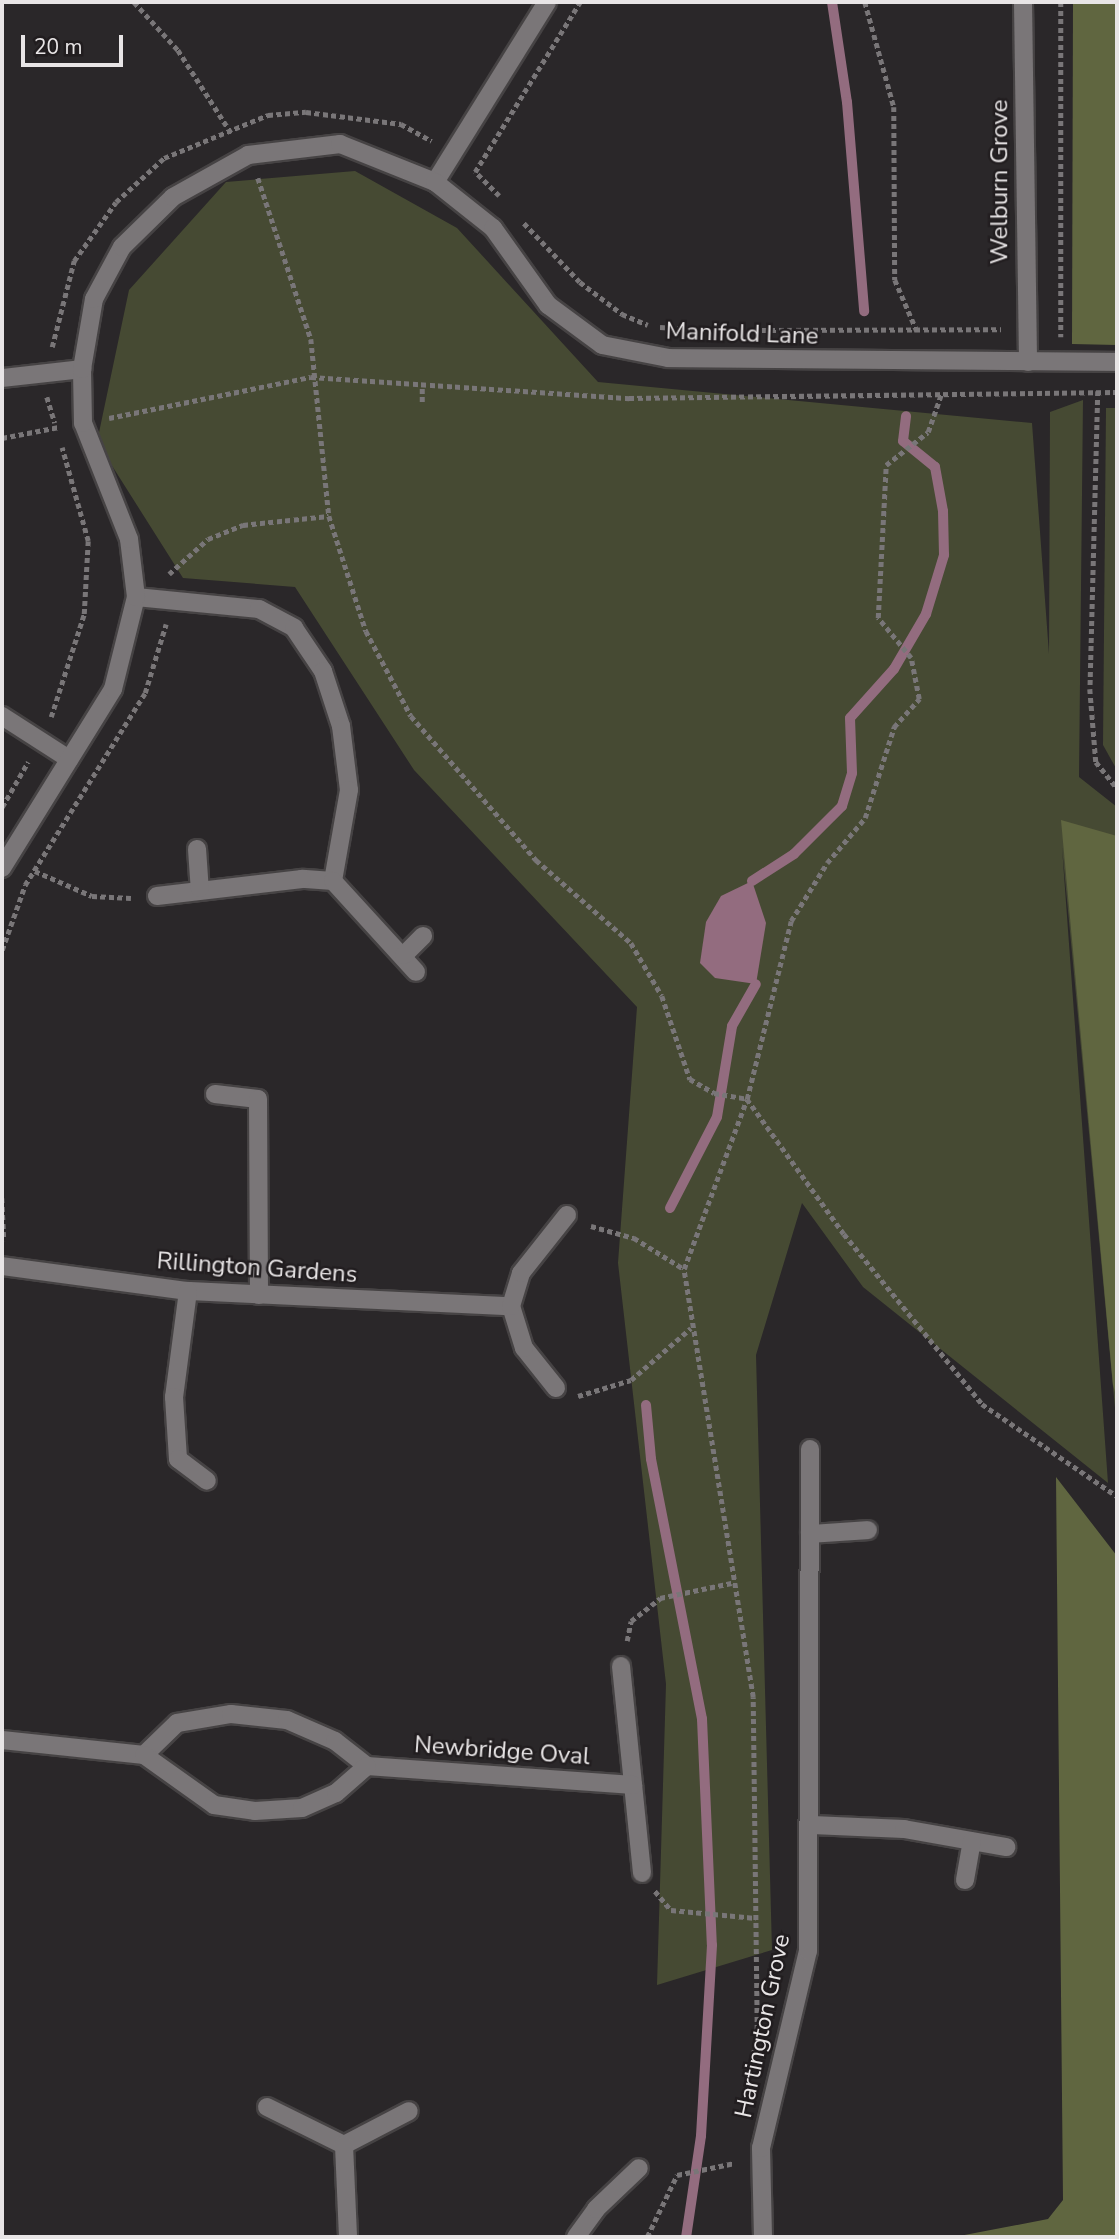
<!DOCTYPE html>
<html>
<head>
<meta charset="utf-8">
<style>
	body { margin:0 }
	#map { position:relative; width:1119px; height:2239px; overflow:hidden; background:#2a2729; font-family:"Nunito Sans",sans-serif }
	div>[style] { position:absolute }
	.green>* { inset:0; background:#464a33 }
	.forest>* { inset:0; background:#606640 }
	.water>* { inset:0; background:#936c7f }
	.stream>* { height:10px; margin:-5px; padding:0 5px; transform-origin:5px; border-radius:5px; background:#936c7f }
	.path>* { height:4.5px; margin-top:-2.25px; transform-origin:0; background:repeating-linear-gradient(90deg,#797678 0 5px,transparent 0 8.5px) }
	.roads { filter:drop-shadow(2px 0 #464344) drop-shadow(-2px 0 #464344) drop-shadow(0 2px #464344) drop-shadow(0 -2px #464344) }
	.minor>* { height:18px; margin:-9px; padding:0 9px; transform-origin:9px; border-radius:9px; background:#7a7678 }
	span { translate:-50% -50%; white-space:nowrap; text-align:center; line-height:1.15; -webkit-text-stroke:5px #211d1f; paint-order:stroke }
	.street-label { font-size:24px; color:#e8e5e6 }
	.frame { position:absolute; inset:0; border:4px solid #e8e5e6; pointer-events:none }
	.scale { position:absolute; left:21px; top:35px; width:102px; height:32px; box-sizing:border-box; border:4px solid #e8e5e6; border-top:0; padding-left:9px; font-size:21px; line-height:24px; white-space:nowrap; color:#e8e5e6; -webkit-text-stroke:5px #211d1f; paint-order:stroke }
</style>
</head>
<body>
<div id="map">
	<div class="green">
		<div style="clip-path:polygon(355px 171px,457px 228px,598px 382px,1032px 423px,1049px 654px,1050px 412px,1083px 400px,1079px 777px,1117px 807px,1117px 1429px,1062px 847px,1108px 1483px,863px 1287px,802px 1203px,756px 1355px,772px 1950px,657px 1985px,666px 1684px,618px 1263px,637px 1007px,414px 770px,295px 587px,183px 578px,97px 442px,129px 290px,226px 182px)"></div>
		<div style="clip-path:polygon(1106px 408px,1117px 408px,1117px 770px,1103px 745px)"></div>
	</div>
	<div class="forest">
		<div style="clip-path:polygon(1073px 2px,1117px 2px,1117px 345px,1072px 344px)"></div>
		<div style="clip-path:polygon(1061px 820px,1117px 836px,1117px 1399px,1113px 1385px)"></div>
		<div style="clip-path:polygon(1056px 1477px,1117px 1556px,1117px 2237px,954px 2237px,1048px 2219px,1063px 2200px)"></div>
	</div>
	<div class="water">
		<div style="clip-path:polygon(752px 881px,766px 923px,756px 984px,715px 978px,700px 963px,706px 922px,721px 896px)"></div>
	</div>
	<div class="stream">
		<div style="left:832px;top:2px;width:101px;rotate:81.5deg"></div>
		<div style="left:847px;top:102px;width:210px;rotate:85.3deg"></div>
		<div style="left:752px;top:881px;width:50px;rotate:-32.7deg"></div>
		<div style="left:794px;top:854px;width:68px;rotate:-45deg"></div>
		<div style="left:842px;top:806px;width:34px;rotate:-73deg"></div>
		<div style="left:852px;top:773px;width:55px;rotate:-92.1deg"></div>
		<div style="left:850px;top:718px;width:66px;rotate:-48.1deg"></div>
		<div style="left:894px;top:669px;width:64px;rotate:-59.8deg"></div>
		<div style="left:926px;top:614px;width:62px;rotate:-73deg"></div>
		<div style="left:944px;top:555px;width:44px;rotate:-91.3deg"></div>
		<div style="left:943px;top:511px;width:45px;rotate:-100.3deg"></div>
		<div style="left:935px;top:467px;width:41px;rotate:-140.9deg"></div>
		<div style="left:903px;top:441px;width:25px;rotate:-83deg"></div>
		<div style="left:670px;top:1208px;width:102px;rotate:-62.7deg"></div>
		<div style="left:717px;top:1117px;width:92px;rotate:-80.6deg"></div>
		<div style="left:732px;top:1026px;width:48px;rotate:-60.3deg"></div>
		<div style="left:646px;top:1405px;width:54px;rotate:84.7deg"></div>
		<div style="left:651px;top:1459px;width:265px;rotate:78.9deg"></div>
		<div style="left:702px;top:1719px;width:226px;rotate:87.5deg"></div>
		<div style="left:712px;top:1945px;width:191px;rotate:93.3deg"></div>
		<div style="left:701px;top:2136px;width:102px;rotate:98.4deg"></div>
	</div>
	<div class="path">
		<div style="left:134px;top:2px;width:65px;rotate:47.5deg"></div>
		<div style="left:178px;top:50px;width:100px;rotate:57.3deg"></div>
		<div style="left:865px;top:2px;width:109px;rotate:74.6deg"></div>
		<div style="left:894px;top:107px;width:173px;rotate:89.7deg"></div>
		<div style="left:895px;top:280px;width:56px;rotate:66.7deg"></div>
		<div style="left:1061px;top:2px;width:335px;rotate:90deg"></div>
		<div style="left:258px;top:178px;width:169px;rotate:71.8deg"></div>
		<div style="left:311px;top:339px;width:178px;rotate:84.2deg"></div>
		<div style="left:329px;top:516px;width:121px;rotate:72.2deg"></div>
		<div style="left:366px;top:631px;width:96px;rotate:62.1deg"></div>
		<div style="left:411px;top:716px;width:191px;rotate:49deg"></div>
		<div style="left:536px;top:860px;width:126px;rotate:41.1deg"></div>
		<div style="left:631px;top:943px;width:61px;rotate:59.7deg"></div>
		<div style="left:662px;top:996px;width:88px;rotate:71.4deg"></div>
		<div style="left:690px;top:1079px;width:28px;rotate:30deg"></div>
		<div style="left:714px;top:1093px;width:34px;rotate:10deg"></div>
		<div style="left:747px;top:1099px;width:166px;rotate:54.3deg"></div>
		<div style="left:844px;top:1234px;width:219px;rotate:50.9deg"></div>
		<div style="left:982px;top:1404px;width:163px;rotate:34.3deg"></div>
		<div style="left:499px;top:196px;width:34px;rotate:-135deg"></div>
		<div style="left:475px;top:172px;width:200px;rotate:-58.3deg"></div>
		<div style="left:524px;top:223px;width:81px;rotate:46.5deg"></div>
		<div style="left:580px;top:282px;width:53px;rotate:37.3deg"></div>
		<div style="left:622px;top:314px;width:28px;rotate:23deg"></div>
		<div style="left:660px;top:327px;width:30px;rotate:4deg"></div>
		<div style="left:762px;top:330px;width:239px;rotate:-0.2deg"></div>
		<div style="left:52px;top:347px;width:89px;rotate:-75.7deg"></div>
		<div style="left:74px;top:261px;width:72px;rotate:-54.6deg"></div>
		<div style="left:116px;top:202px;width:65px;rotate:-42.5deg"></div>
		<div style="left:164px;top:158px;width:113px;rotate:-22.5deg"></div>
		<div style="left:268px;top:115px;width:38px;rotate:-5deg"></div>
		<div style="left:306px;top:112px;width:96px;rotate:7.2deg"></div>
		<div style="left:401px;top:124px;width:35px;rotate:29deg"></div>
		<div style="left:1098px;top:391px;width:298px;rotate:91.5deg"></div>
		<div style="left:1090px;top:689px;width:73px;rotate:85.3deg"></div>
		<div style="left:1096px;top:762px;width:33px;rotate:51deg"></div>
		<div style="left:47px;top:397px;width:27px;rotate:73deg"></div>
		<div style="left:422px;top:402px;width:17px;rotate:-90deg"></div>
		<div style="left:109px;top:418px;width:206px;rotate:-11.5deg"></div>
		<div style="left:311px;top:377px;width:319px;rotate:3.8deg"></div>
		<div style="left:629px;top:398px;width:488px;rotate:-0.7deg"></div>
		<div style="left:2px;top:438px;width:58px;rotate:-10.9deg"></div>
		<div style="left:169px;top:574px;width:52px;rotate:-41.9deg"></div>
		<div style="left:208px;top:539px;width:38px;rotate:-22deg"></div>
		<div style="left:243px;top:525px;width:86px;rotate:-6deg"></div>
		<div style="left:51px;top:717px;width:108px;rotate:-72.2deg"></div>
		<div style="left:84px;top:614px;width:73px;rotate:-86.9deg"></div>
		<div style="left:88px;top:541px;width:97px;rotate:-105.6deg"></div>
		<div style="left:2px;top:807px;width:52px;rotate:-60deg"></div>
		<div style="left:35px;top:871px;width:62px;rotate:23.7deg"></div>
		<div style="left:92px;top:896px;width:39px;rotate:3deg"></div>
		<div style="left:2px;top:950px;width:69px;rotate:-70.5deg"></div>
		<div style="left:25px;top:885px;width:226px;rotate:-58deg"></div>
		<div style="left:145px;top:693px;width:72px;rotate:-73.1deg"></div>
		<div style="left:2px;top:1198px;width:43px;rotate:87.3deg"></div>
		<div style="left:591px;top:1226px;width:45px;rotate:15.6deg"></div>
		<div style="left:634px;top:1238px;width:59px;rotate:31.8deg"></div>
		<div style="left:578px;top:1396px;width:55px;rotate:-16.8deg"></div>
		<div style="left:631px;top:1380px;width:79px;rotate:-40.9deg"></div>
		<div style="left:627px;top:1641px;width:20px;rotate:-79deg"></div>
		<div style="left:631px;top:1621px;width:37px;rotate:-38deg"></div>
		<div style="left:660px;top:1598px;width:73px;rotate:-11.9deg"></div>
		<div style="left:655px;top:1891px;width:25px;rotate:50deg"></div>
		<div style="left:671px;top:1910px;width:85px;rotate:5.4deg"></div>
		<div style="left:752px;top:2063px;width:33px;rotate:-81deg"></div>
		<div style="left:757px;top:2030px;width:333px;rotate:-90.7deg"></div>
		<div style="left:753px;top:1697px;width:434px;rotate:-99.2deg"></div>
		<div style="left:684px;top:1269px;width:181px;rotate:-69.7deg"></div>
		<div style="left:747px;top:1099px;width:183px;rotate:-76.1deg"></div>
		<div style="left:791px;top:921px;width:68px;rotate:-58.2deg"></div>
		<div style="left:827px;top:863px;width:59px;rotate:-49.8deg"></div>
		<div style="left:865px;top:818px;width:96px;rotate:-72.3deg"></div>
		<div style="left:894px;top:727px;width:38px;rotate:-48deg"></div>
		<div style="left:919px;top:699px;width:42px;rotate:-101deg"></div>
		<div style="left:911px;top:658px;width:52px;rotate:-129.5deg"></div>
		<div style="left:878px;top:618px;width:153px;rotate:-87deg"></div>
		<div style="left:886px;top:465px;width:53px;rotate:-38.2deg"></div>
		<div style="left:928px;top:432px;width:42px;rotate:-70.7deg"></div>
		<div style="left:647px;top:2237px;width:69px;rotate:-64.2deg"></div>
		<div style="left:677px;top:2175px;width:59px;rotate:-11.7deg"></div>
	</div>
	<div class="roads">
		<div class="minor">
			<div style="left:1023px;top:2px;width:360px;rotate:89.2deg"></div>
			<div style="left:435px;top:182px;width:212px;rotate:-58.1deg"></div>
			<div style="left:2px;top:378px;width:81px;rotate:-6.4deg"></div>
			<div style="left:136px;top:597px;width:124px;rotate:5.6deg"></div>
			<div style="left:259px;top:609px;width:40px;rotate:28deg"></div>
			<div style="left:294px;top:628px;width:52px;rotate:56deg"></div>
			<div style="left:323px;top:671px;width:58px;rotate:71.9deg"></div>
			<div style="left:341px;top:726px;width:64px;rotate:82.9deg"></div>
			<div style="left:349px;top:790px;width:92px;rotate:100deg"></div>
			<div style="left:333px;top:881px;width:31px;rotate:-176deg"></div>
			<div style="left:302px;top:879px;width:146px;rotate:173.3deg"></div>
			<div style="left:2px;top:716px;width:80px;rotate:32.7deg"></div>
			<div style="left:197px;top:849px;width:39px;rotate:86deg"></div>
			<div style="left:2px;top:868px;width:211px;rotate:-58.2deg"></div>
			<div style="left:113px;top:689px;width:95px;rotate:-76deg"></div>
			<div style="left:136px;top:597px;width:58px;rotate:-96.9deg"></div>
			<div style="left:129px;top:539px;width:125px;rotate:-111.6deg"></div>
			<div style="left:83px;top:423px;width:54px;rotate:-91.1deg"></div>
			<div style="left:82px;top:369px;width:71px;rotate:-80.3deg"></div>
			<div style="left:94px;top:299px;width:59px;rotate:-61.7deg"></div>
			<div style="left:122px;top:247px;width:71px;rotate:-44.4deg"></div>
			<div style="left:173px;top:197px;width:86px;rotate:-29.2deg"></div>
			<div style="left:248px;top:155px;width:93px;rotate:-6.8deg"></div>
			<div style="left:340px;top:144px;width:102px;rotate:21.8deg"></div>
			<div style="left:435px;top:182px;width:74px;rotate:38.4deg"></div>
			<div style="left:493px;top:228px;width:95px;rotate:54.5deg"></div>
			<div style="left:548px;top:305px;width:67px;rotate:36.5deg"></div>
			<div style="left:602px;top:345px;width:67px;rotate:11.1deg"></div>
			<div style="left:668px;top:358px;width:449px;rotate:0.5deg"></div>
			<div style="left:333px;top:881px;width:123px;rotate:47.6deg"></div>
			<div style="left:404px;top:955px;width:27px;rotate:-45deg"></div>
			<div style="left:215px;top:1094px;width:43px;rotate:6.6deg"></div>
			<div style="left:258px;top:1099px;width:196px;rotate:89.7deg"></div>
			<div style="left:2px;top:1266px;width:188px;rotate:7.7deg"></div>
			<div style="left:188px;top:1291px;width:323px;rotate:2.7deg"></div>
			<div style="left:188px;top:1291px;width:107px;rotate:97.5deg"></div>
			<div style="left:174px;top:1397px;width:62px;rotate:86.3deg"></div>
			<div style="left:178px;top:1459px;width:36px;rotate:37deg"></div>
			<div style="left:556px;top:1388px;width:51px;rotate:-128.7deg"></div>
			<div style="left:524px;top:1348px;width:44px;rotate:-107.2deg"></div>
			<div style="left:511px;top:1306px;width:34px;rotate:-73deg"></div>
			<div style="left:521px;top:1273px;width:74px;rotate:-51.6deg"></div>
			<div style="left:810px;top:1534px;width:58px;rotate:-3.9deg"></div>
			<div style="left:621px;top:1666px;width:208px;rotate:84.2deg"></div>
			<div style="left:2px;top:1740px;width:143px;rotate:6deg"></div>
			<div style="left:144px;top:1755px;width:46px;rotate:-44.1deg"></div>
			<div style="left:177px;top:1723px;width:55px;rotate:-9.5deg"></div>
			<div style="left:231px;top:1714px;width:56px;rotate:6.1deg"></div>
			<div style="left:287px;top:1720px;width:52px;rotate:23.6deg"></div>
			<div style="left:335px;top:1741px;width:41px;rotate:38deg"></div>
			<div style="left:367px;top:1766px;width:267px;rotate:4.1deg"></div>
			<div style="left:144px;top:1755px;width:86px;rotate:35.5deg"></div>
			<div style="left:214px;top:1805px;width:41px;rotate:8.3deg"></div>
			<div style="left:255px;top:1811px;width:47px;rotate:-3.7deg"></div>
			<div style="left:302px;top:1808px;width:37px;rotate:-24deg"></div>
			<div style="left:336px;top:1793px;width:41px;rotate:-41.1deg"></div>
			<div style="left:812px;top:1825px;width:92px;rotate:2.5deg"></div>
			<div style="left:904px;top:1829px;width:104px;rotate:10deg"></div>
			<div style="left:965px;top:1880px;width:39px;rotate:-80deg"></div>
			<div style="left:267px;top:2107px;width:86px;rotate:26.3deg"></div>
			<div style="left:344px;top:2145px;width:73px;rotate:-27.6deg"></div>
			<div style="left:344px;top:2145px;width:92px;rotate:87.5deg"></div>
			<div style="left:576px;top:2237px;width:34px;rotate:-54deg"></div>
			<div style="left:596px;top:2209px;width:59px;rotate:-43.6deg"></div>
			<div style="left:763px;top:2237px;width:89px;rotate:-91.3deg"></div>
			<div style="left:761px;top:2148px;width:203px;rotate:-76.6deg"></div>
			<div style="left:808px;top:1951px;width:502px;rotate:-89.77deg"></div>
		</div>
	</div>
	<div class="street-label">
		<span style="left:1000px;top:182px;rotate:-90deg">Welburn Grove</span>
		<span style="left:742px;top:334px;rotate:2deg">Manifold Lane</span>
		<span style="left:257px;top:1268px;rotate:4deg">Rillington Gardens</span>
		<span style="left:502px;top:1751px;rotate:4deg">Newbridge Oval</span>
		<span style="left:763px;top:2026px;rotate:-78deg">Hartington Grove</span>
	</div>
	<div class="frame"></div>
	<div class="scale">20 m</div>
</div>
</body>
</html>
